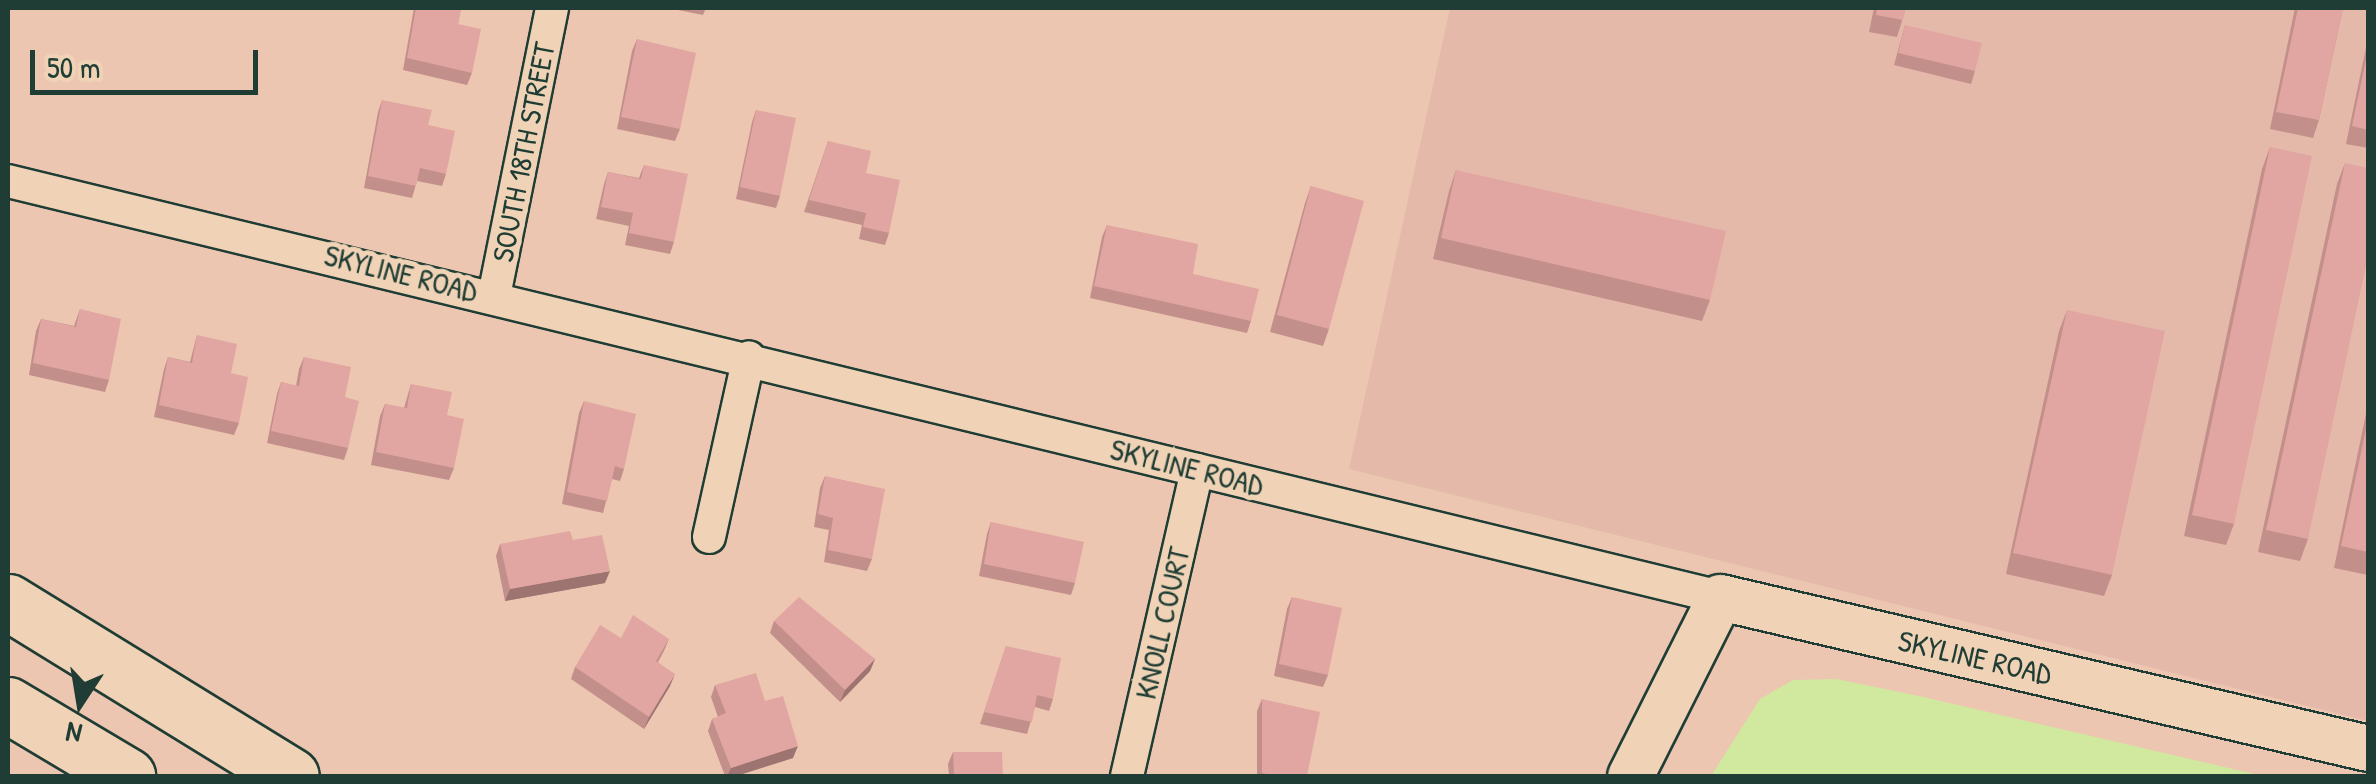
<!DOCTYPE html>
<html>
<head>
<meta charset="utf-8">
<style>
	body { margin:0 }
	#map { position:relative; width:2376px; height:784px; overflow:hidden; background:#ecc6b0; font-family:"Patrick Hand",sans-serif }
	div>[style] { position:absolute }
	.built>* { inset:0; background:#e5b9aa }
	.green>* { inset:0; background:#d0e99f }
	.roads { filter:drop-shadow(2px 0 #1f3d34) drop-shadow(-2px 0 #1f3d34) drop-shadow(0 2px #1f3d34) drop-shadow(0 -2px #1f3d34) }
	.minor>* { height:32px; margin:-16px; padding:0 16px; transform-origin:16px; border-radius:16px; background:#f0d3b6 }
	.secondary>* { height:45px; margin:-22.5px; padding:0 22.5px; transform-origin:22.5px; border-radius:22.5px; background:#f0d3b6 }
	.motorway>* { height:55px; margin:-27.5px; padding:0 27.5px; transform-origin:27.5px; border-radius:27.5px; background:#f0d3b6 }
	.wall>* { inset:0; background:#c28f8a }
	.shaded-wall>* { inset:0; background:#9e7471 }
	.building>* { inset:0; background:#e1a6a1 }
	span { translate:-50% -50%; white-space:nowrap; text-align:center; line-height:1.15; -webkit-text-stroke:10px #f0d3b6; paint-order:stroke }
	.street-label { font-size:30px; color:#1f3d34 }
	.frame { position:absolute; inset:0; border:10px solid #1f3d34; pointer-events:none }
	.north { position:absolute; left:30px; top:654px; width:100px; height:100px; -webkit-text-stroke:8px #f0d3b6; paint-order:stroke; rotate:192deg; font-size:28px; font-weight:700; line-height:40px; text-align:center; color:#1f3d34 }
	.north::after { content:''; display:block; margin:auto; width:35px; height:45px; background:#1f3d34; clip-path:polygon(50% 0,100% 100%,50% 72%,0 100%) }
	.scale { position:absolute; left:30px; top:50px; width:228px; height:45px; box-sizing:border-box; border:5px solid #1f3d34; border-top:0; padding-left:12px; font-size:30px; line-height:35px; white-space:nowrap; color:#1f3d34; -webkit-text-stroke:8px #f0d3b6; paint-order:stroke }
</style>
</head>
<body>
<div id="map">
	<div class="built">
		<div style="clip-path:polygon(1450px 8px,2368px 8px,2368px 721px,1349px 469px)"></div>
	</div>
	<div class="green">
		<div style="clip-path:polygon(1836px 679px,1919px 696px,2263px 776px,1711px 776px,1760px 699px,1793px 680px)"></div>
	</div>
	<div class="roads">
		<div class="minor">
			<div style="left:8px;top:181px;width:1762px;rotate:13.66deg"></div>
			<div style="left:494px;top:296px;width:294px;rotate:-78.6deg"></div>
			<div style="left:709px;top:537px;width:184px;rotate:-77.5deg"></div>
			<div style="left:1127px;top:776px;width:314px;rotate:-77.1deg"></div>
		</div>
		<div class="secondary">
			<div style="left:1630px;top:776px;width:200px;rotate:-63.3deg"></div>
			<div style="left:1720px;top:597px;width:665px;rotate:13.12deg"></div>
		</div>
		<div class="motorway">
			<div style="left:8px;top:602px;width:332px;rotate:31.6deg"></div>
			<div style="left:8px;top:705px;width:139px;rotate:30.8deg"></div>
		</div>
	</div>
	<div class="wall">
		<div style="clip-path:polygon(414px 8px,461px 8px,458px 24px,472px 73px,467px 85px,403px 70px)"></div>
		<div style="clip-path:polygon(668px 8px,706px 8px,703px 15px)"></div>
		<div style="clip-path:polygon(1874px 8px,1906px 8px,1897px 37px,1869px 32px)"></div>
		<div style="clip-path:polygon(2295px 8px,2343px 8px,2319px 120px,2313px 138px,2270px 129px)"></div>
		<div style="clip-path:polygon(1905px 25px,1975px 71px,1971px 84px,1894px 65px)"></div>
		<div style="clip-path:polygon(2368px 38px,2368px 148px,2346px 144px)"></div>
		<div style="clip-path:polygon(637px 39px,680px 129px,675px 141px,617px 129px,632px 51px)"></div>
		<div style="clip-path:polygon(382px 100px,428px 125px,446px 174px,442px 186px,417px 181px,412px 198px,364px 188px,378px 112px)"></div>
		<div style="clip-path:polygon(756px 110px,780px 196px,776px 208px,736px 199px,752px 122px)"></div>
		<div style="clip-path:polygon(828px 141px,866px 173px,889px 233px,885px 245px,859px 239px,862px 225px,804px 212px)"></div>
		<div style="clip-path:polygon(2270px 147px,2234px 524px,2226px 545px,2184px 536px,2262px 169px)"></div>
		<div style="clip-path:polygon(2345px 163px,2308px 539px,2300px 561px,2258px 552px,2337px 184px)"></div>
		<div style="clip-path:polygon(644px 165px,674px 242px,670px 254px,625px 245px,629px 226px,596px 219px,604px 184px,608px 172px,639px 178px)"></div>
		<div style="clip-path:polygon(1456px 170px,1710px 300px,1702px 321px,1433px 259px,1449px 191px)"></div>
		<div style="clip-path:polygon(1311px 186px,1329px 329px,1323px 346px,1270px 332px,1305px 203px)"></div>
		<div style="clip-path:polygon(1107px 225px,1193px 274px,1251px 321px,1247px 333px,1090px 298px,1102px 237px)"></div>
		<div style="clip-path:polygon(80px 309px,109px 380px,105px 392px,29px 375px,36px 331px,41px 319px,74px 326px)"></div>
		<div style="clip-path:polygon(2067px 310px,2112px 575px,2104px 596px,2006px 574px,2059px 331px)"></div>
		<div style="clip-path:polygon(197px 335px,231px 373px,239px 423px,234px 435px,154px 417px,164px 369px,168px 357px,190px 362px)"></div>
		<div style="clip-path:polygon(304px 357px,345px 397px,348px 448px,344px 460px,267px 443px,277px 394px,281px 382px,296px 386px,299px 369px)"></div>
		<div style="clip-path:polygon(411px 384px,447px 415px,454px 468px,449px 480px,371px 465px,380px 416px,385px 404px,404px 408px)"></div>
		<div style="clip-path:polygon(584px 401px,624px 469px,620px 481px,612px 479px,603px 513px,562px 504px,579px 413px)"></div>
		<div style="clip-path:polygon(2368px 404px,2368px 575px,2334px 568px)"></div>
		<div style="clip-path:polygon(825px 476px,872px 559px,867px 571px,824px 562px,829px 530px,814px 527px,820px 488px)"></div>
		<div style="clip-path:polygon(991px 522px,1075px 583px,1071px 595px,979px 576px,987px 534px)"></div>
		<div style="clip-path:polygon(573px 540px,605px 583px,505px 601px,496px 556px,500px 544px)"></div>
		<div style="clip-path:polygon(1292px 597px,1328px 675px,1323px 687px,1274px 676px,1287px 609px)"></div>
		<div style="clip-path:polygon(774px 621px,875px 659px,870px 671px,840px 702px,770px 633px)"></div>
		<div style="clip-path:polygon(621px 638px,669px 639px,664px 651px,658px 662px,670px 686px,644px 729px,571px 679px,575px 667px)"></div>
		<div style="clip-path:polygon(1006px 646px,1053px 699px,1049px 711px,1035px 707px,1027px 734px,980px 724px)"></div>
		<div style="clip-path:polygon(715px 685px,765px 701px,793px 758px,736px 776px,725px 776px,708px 731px,712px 719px,718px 717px,711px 697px)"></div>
		<div style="clip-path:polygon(1262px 699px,1307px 776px,1257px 776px,1257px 711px)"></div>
		<div style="clip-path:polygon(953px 752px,1003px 776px,949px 776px,948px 764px)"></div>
	</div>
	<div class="shaded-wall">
		<div style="clip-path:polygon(610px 571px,605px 583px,505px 601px,510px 589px)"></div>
		<div style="clip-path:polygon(875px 659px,870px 671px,840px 702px,845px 690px)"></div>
		<div style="clip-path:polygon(675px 674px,670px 686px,644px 729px,649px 717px)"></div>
		<div style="clip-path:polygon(798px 746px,793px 758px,736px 776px,727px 776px,731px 768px)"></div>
	</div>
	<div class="building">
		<div style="clip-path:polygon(416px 8px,461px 8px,458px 24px,481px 29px,472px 73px,407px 58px)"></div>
		<div style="clip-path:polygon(1877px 8px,1906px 8px,1903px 20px,1876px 15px)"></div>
		<div style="clip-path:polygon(2298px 8px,2343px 8px,2319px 120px,2276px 112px)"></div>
		<div style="clip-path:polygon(1905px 25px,1982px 43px,1975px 71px,1898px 53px)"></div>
		<div style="clip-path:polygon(637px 39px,696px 53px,680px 129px,621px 117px)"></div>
		<div style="clip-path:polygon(2368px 50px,2368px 130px,2352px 126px)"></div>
		<div style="clip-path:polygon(382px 100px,432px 110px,428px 125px,455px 131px,446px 174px,420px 168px,416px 186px,368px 176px)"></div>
		<div style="clip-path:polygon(756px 110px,796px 118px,780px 196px,740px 187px)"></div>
		<div style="clip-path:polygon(828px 141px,871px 151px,866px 173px,900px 180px,889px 233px,863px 227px,866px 213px,809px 200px)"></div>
		<div style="clip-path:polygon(2270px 147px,2312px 156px,2234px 524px,2192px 515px)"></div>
		<div style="clip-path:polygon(2345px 163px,2368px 168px,2368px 256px,2308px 539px,2266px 530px)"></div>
		<div style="clip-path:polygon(644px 165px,688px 174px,674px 242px,629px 233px,633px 213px,601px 207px,608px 172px,641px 179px)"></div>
		<div style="clip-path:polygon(1456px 170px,1726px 231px,1710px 300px,1441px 238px)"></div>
		<div style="clip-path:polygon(1311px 186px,1364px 201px,1329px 329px,1277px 315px)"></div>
		<div style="clip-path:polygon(1107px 225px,1198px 244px,1193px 274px,1259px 289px,1251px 321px,1094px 286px)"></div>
		<div style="clip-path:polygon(80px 309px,121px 319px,109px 380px,33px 363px,41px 319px,76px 327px)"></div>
		<div style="clip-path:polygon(2067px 310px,2165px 331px,2112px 575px,2013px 553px)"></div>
		<div style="clip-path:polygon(197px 335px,237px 344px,231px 373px,248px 377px,239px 423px,159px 405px,168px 357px,192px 363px)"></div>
		<div style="clip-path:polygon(304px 357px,351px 367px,345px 397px,359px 401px,348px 448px,271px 431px,281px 382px,299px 386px)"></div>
		<div style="clip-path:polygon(411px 384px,452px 392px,447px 415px,464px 419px,454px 468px,376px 452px,385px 404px,407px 408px)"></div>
		<div style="clip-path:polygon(584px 401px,636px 414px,624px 469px,615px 466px,607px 501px,567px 492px)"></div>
		<div style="clip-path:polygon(2368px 420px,2368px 552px,2341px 546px)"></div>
		<div style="clip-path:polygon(825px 476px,885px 489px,872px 559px,828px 550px,833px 518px,818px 514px)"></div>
		<div style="clip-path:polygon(991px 522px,1084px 542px,1075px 583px,984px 564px)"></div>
		<div style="clip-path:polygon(570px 531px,573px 540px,602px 535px,610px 571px,510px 589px,500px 544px)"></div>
		<div style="clip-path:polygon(799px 597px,875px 659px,845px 690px,774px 621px)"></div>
		<div style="clip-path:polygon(1292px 597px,1342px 608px,1328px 675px,1279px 664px)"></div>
		<div style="clip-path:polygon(633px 615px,669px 639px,656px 661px,675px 674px,649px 717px,575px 667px,600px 625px,621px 638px)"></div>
		<div style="clip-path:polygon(1006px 646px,1061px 658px,1053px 699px,1037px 695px,1032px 722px,984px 712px)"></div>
		<div style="clip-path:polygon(756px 673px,765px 701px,783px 696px,798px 746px,731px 768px,712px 719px,726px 713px,715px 685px)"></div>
		<div style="clip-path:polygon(1262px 699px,1320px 712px,1307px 776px,1276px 776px,1262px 773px)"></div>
		<div style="clip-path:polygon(953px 752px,1002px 752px,1003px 776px,954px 776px)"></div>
	</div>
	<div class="street-label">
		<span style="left:523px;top:152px;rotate:-79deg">SOUTH 18TH STREET</span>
		<span style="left:401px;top:273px;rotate:14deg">SKYLINE ROAD</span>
		<span style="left:1187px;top:467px;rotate:14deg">SKYLINE ROAD</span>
		<span style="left:1162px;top:623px;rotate:-77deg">KNOLL COURT</span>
		<span style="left:1975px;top:657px;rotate:13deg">SKYLINE ROAD</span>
	</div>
	<div class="frame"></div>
	<div class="north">N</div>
	<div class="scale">50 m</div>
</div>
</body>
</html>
